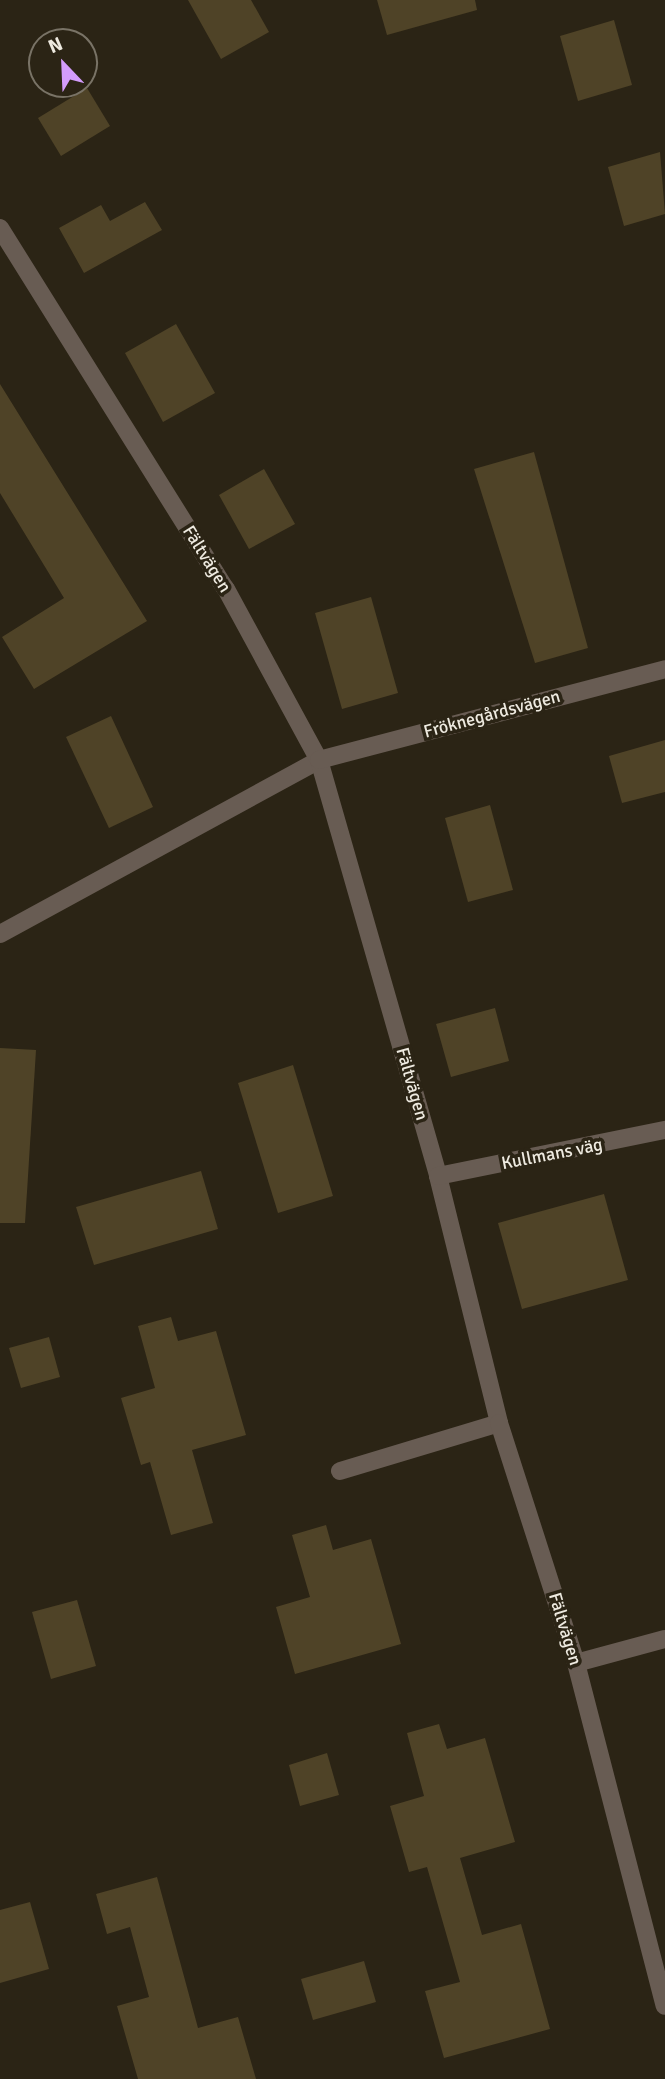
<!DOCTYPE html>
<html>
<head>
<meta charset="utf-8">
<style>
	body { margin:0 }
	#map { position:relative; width:665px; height:2079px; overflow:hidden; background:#2b2415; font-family:Signika,sans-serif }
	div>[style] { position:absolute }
	.building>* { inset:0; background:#4f4327 }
	.lane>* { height:18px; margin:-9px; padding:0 9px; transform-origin:9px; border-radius:9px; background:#685c53 }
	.street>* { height:18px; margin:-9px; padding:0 9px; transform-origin:9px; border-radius:9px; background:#685c53 }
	span { translate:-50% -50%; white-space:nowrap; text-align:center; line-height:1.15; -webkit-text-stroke:7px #2b2415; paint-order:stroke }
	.street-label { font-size:18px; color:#eeeae0 }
	.north { position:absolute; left:28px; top:28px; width:70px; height:70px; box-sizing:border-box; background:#2b2415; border:2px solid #797366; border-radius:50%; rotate:337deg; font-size:19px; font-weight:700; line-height:28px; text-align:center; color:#eeeae0 }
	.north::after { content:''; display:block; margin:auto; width:24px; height:32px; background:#d39cfc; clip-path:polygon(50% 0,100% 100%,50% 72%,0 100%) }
</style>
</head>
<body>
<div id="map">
	<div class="building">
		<div style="clip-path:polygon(188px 0,251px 0,269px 32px,221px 59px)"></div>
		<div style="clip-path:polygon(377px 0,475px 0,477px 10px,387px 35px)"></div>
		<div style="clip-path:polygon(614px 20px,632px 85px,578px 101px,560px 36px)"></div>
		<div style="clip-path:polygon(87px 88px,110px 126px,61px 156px,38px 118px)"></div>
		<div style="clip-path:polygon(660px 152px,665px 214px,624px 226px,608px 167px)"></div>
		<div style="clip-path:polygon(145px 202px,162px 230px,84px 273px,59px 228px,101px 205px,110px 221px)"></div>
		<div style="clip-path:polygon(176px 324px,215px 393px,163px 422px,125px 353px)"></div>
		<div style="clip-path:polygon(0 384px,147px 621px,34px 689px,2px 637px,64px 598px,0 493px)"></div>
		<div style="clip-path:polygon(534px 452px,588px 648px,535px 663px,474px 469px)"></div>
		<div style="clip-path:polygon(264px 469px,295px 524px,249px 549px,219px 495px)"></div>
		<div style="clip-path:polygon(371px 597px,398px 693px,342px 709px,315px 613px)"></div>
		<div style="clip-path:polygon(111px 716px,153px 807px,109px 828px,66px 737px)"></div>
		<div style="clip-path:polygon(665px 740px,665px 792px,622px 803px,609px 756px)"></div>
		<div style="clip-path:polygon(490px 805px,513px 890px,468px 902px,445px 818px)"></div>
		<div style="clip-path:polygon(495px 1008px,509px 1061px,451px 1077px,436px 1024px)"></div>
		<div style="clip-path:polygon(0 1048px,36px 1050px,25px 1223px,0 1223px)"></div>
		<div style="clip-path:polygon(293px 1065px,333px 1196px,278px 1213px,238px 1083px)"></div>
		<div style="clip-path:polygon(201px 1171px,218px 1229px,94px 1265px,76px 1207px)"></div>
		<div style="clip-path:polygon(604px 1194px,628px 1280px,522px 1309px,498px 1223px)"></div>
		<div style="clip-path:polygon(171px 1317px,178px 1341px,216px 1331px,246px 1435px,192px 1450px,213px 1523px,171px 1535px,150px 1462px,141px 1465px,121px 1398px,155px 1388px,138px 1326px)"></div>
		<div style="clip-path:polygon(49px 1337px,60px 1377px,21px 1388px,9px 1348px)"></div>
		<div style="clip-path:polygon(326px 1525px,333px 1550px,371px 1539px,401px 1644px,295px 1674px,276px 1607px,310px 1597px,292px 1535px)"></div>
		<div style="clip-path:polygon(77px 1600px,96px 1666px,51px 1679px,32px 1612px)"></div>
		<div style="clip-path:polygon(439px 1724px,447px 1749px,485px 1738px,515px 1842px,460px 1858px,482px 1935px,521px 1924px,550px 2029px,444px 2058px,425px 1991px,460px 1982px,427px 1867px,409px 1872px,390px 1806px,424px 1796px,407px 1733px)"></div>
		<div style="clip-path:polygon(327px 1753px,339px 1795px,300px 1806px,289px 1765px)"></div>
		<div style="clip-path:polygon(157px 1877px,198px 2028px,238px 2017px,256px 2079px,138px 2079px,117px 2006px,149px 1997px,130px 1927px,107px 1934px,96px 1894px)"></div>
		<div style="clip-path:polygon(30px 1902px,49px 1969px,0 1983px,0 1910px)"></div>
		<div style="clip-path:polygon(364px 1961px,376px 2002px,313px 2020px,301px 1979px)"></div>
	</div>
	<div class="lane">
		<div style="left:0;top:934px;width:363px;rotate:-28.6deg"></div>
		<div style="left:340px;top:1471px;width:166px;rotate:-16.8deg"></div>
	</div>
	<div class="street">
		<div style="left:0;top:228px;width:426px;rotate:58deg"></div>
		<div style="left:226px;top:589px;width:195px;rotate:61.5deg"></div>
		<div style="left:319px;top:760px;width:433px;rotate:74deg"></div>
		<div style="left:438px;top:1176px;width:254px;rotate:76.1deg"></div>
		<div style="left:499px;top:1423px;width:252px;rotate:72.2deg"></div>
		<div style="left:576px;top:1663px;width:354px;rotate:75.5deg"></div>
		<div style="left:319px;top:760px;width:358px;rotate:-14.7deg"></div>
		<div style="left:438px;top:1176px;width:232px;rotate:-11.5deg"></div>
		<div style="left:576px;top:1663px;width:92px;rotate:-15.1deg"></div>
	</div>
	<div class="street-label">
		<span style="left:207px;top:559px;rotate:58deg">Fältvägen</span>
		<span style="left:492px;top:714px;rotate:-15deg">Fröknegårdsvägen</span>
		<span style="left:412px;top:1084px;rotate:74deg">Fältvägen</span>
		<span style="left:552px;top:1154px;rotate:-11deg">Kullmans väg</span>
		<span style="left:565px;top:1629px;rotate:73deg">Fältvägen</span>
	</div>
	<div class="north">N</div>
</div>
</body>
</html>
